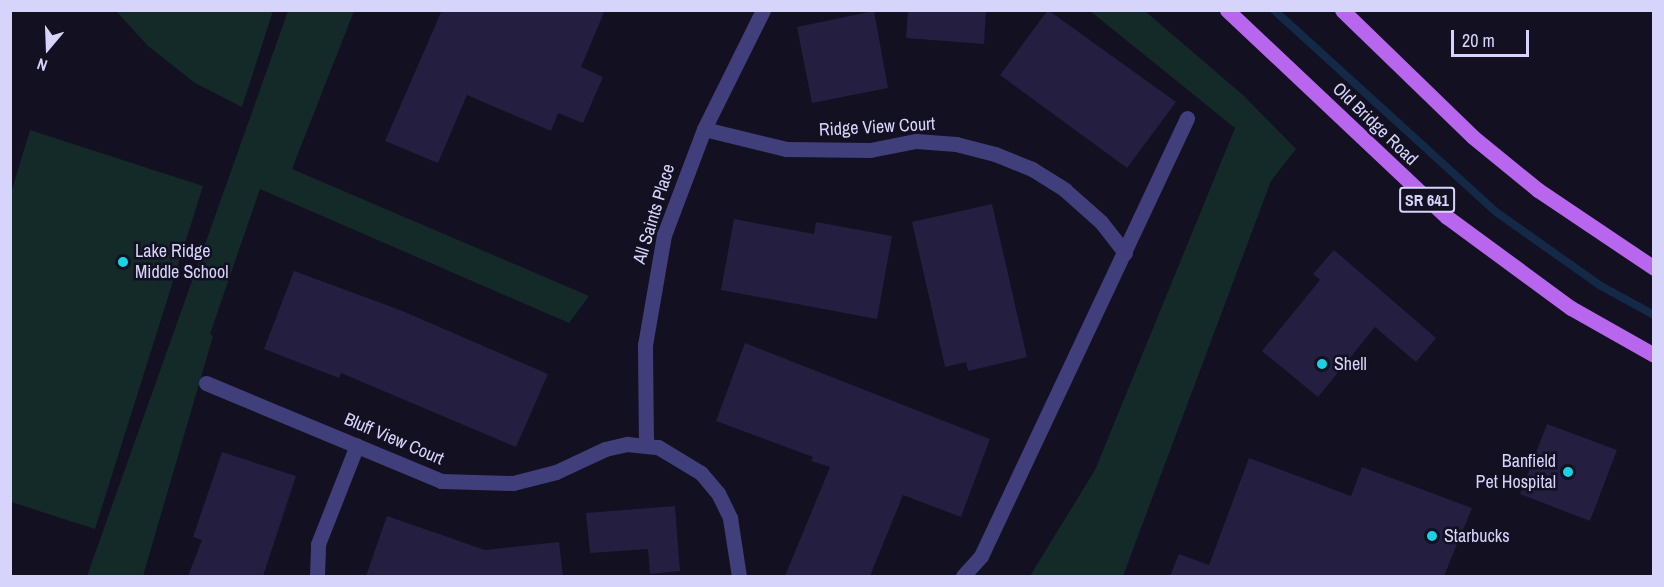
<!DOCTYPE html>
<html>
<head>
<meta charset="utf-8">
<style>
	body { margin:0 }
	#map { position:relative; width:1664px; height:587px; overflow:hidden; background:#121021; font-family:"Archivo Narrow",sans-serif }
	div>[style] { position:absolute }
	.green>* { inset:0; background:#132a29 }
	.stream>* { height:8px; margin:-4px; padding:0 4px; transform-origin:4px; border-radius:4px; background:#142946 }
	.building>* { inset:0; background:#241e40 }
	.street>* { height:15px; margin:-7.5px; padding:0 7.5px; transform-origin:7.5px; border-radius:7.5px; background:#403f7b }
	.primary>* { height:15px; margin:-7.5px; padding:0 7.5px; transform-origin:7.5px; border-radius:7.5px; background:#b966ef }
	.dots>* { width:16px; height:16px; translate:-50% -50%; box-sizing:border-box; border:3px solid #121021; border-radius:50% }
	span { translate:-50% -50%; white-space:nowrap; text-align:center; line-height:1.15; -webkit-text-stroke:5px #121021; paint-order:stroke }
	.shield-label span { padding:2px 4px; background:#121021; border:2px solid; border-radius:4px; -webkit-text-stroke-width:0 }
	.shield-label { font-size:16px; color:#d7d4fb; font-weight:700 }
	.street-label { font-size:18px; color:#d7d4fb }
	.poi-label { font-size:18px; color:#d7d4fb }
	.left { translate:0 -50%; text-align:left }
	.right { translate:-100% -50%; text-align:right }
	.frame { position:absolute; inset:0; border:12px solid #d7d4fb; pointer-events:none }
	.north { position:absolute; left:18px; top:18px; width:60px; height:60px; -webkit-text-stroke:4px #121021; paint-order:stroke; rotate:199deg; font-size:16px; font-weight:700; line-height:24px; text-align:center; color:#d7d4fb }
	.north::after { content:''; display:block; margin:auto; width:21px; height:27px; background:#d7d4fb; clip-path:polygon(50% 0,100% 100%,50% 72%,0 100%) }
	.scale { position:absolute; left:1451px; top:30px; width:78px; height:27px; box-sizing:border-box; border:3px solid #d7d4fb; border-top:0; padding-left:8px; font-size:18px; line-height:21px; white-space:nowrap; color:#d7d4fb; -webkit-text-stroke:4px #121021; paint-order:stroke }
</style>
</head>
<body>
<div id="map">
	<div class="green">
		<div style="clip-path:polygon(116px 11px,273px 11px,242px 107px,195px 83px,148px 46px)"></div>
		<div style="clip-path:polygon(288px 11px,354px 11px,292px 169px,589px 296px,569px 323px,260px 189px,210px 334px,213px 336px,143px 576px,87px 576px)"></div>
		<div style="clip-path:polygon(1090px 11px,1145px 11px,1244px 96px,1296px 149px,1271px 181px,1123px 576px,1030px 576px,1095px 470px,1235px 128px)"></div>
		<div style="clip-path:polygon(30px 130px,203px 186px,95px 529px,11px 502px,11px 193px)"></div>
	</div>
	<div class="stream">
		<div style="left:1274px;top:10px;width:300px;rotate:42.3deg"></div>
		<div style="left:1496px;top:212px;width:128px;rotate:35.2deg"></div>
		<div style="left:1601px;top:286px;width:60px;rotate:28.7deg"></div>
	</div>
	<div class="building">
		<div style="clip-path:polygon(442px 10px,605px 10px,581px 67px,603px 77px,583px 123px,558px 113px,551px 131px,467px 95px,438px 163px,385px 141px)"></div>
		<div style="clip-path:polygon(908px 10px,986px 10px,984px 44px,906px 38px)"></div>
		<div style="clip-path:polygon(1048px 10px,1176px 102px,1127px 168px,1000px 75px)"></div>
		<div style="clip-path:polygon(874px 11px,888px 88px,812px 103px,797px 27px)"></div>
		<div style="clip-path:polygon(992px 204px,1027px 357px,968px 371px,966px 362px,945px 367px,912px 222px)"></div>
		<div style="clip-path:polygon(734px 219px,814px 234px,816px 222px,892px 236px,877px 319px,721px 290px)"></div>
		<div style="clip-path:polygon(1334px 250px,1436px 338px,1416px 362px,1375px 327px,1318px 397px,1262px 351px,1320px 280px,1313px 274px)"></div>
		<div style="clip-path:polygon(294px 271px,400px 310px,548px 374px,516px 447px,341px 373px,339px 378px,264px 349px)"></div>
		<div style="clip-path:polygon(745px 343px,990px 439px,961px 517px,903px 495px,870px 576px,785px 576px,830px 467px,811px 461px,813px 457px,716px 421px)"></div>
		<div style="clip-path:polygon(1547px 424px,1617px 450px,1590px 521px,1520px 494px)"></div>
		<div style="clip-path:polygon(222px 452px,296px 476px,263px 576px,188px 576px,202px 540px,193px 537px)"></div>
		<div style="clip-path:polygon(1249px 458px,1351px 496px,1362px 467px,1472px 508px,1444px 576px,1170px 576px,1179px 554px,1209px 565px)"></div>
		<div style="clip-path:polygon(675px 506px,680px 571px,650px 574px,648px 549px,590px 553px,586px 513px)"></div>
		<div style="clip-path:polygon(387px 516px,485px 550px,559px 542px,563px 576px,366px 576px)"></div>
	</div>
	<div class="street">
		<div style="left:704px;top:129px;width:84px;rotate:13.7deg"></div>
		<div style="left:786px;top:149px;width:84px;rotate:0.7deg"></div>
		<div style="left:870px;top:150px;width:47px;rotate:-11.1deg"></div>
		<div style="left:916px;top:141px;width:40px;rotate:4.3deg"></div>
		<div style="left:956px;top:144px;width:40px;rotate:14.4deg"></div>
		<div style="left:995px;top:154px;width:40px;rotate:22deg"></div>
		<div style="left:1032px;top:169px;width:39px;rotate:32deg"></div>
		<div style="left:1065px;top:190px;width:48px;rotate:41.6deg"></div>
		<div style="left:1101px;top:222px;width:39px;rotate:52deg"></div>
		<div style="left:206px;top:383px;width:255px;rotate:22.6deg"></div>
		<div style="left:441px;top:481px;width:72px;rotate:1.6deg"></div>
		<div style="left:513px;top:483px;width:44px;rotate:-14.3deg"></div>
		<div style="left:556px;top:472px;width:54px;rotate:-25.1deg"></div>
		<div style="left:605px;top:449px;width:23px;rotate:-13deg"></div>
		<div style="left:627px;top:444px;width:31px;rotate:6deg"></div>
		<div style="left:658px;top:447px;width:50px;rotate:31.2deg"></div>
		<div style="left:701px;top:473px;width:26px;rotate:50deg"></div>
		<div style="left:718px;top:493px;width:28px;rotate:64deg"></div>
		<div style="left:730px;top:518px;width:59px;rotate:81.2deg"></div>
		<div style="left:646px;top:444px;width:99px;rotate:-90.6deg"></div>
		<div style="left:645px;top:345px;width:112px;rotate:-80.2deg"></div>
		<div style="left:664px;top:235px;width:113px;rotate:-69.3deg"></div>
		<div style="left:704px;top:129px;width:133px;rotate:-63.6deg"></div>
		<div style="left:317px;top:576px;width:32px;rotate:-88deg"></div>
		<div style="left:318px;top:544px;width:106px;rotate:-68.5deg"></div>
		<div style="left:963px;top:576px;width:27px;rotate:-48deg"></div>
		<div style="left:981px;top:556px;width:484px;rotate:-64.8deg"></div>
	</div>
	<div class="primary">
		<div style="left:1227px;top:10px;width:302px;rotate:43.3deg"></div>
		<div style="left:1447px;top:217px;width:154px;rotate:36.3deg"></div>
		<div style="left:1571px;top:308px;width:95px;rotate:29.5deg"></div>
		<div style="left:1342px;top:10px;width:182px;rotate:44.1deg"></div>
		<div style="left:1473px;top:137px;width:84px;rotate:39.2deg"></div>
		<div style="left:1538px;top:190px;width:140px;rotate:33.9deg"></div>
	</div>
	<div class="dots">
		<div style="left:123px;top:262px;background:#17d3e3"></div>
		<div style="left:1322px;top:364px;background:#17d3e3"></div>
		<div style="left:1568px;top:472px;background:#17d3e3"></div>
		<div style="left:1432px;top:536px;background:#17d3e3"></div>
	</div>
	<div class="shield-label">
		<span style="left:1427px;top:200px">SR 641</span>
	</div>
	<div class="street-label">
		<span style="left:1375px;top:124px;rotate:44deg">Old Bridge Road</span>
		<span style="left:877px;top:127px;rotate:-3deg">Ridge View Court</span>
		<span style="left:654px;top:214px;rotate:-73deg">All Saints Place</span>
		<span style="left:394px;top:439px;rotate:23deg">Bluff View Court</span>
	</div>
	<div class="poi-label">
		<span class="left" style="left:135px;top:262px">Lake Ridge<br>Middle School</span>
		<span class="left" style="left:1334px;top:364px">Shell</span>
		<span class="right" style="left:1556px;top:472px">Banfield<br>Pet Hospital</span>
		<span class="left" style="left:1444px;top:536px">Starbucks</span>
	</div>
	<div class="frame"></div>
	<div class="north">N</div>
	<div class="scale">20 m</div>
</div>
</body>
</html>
